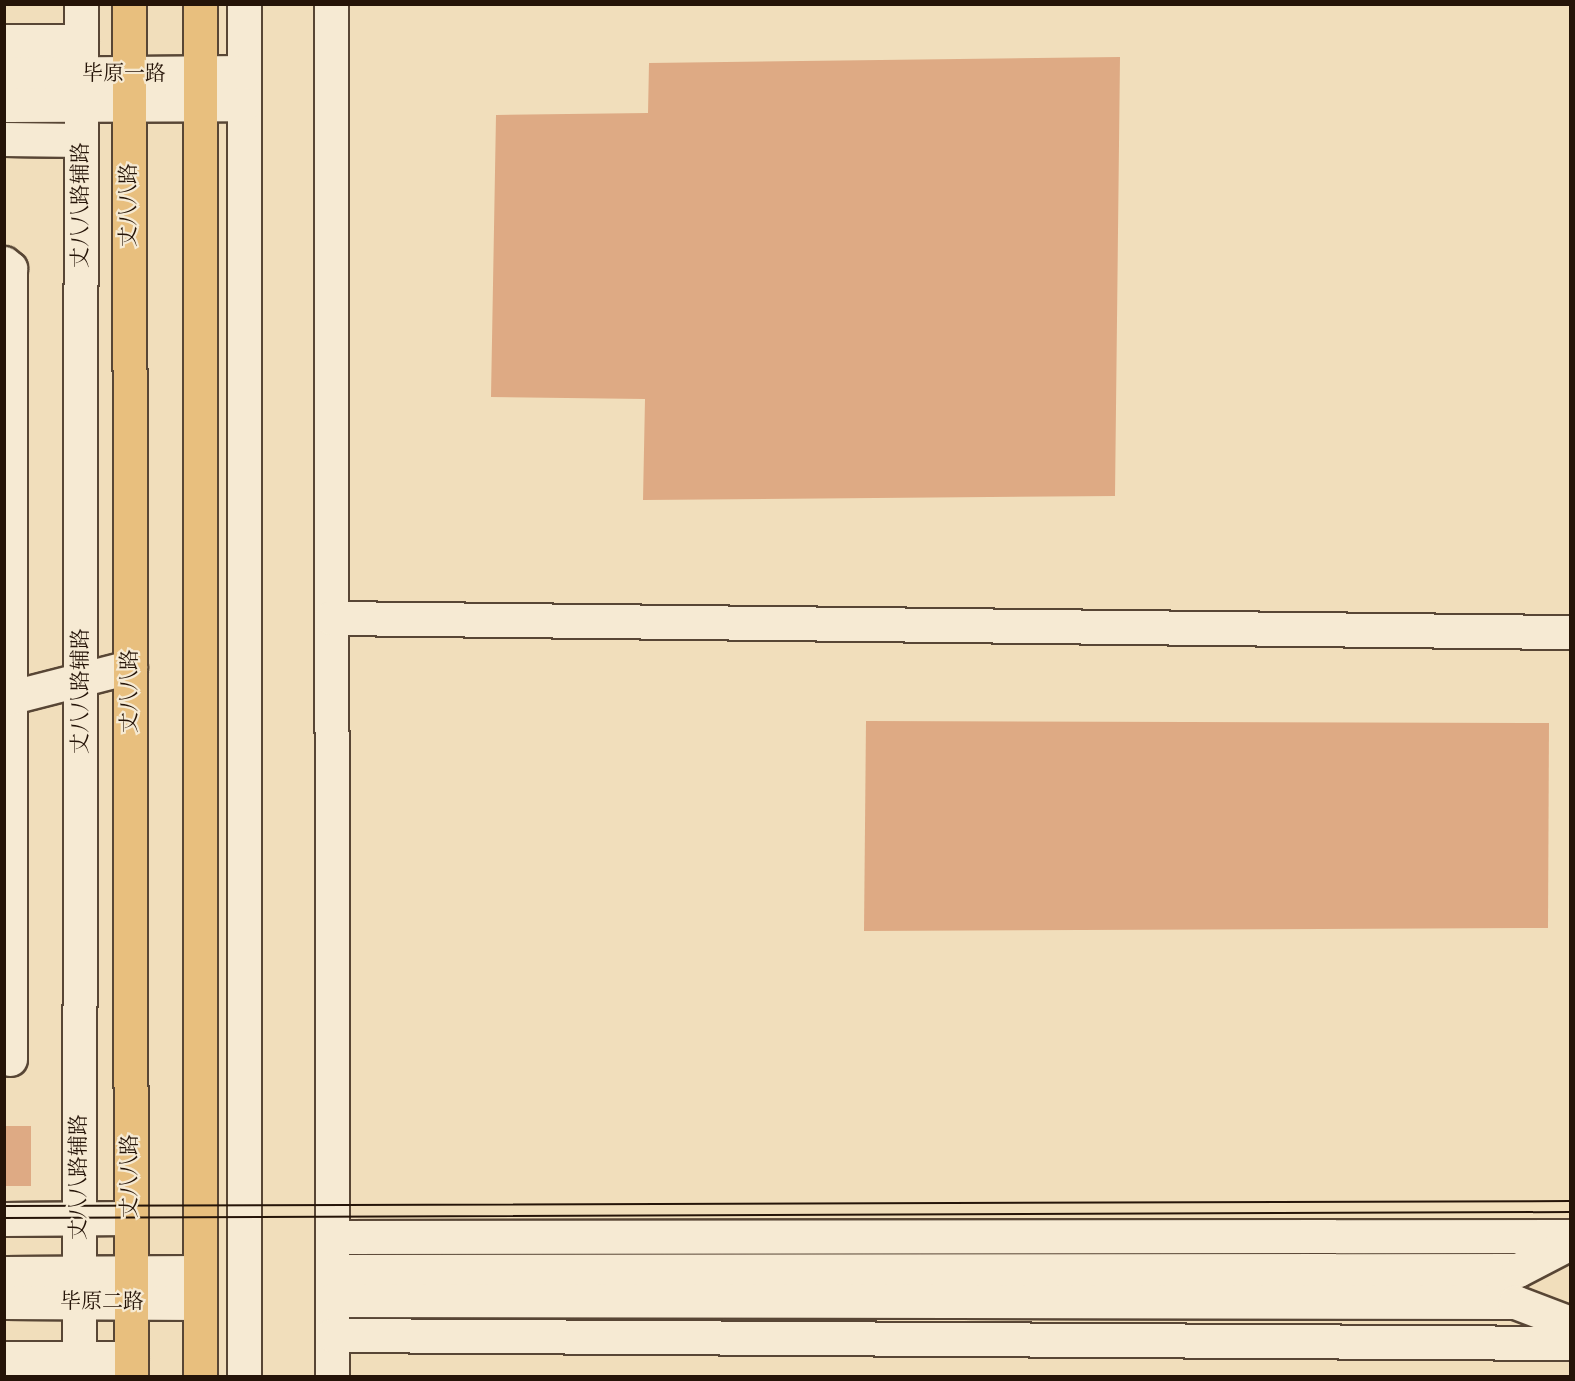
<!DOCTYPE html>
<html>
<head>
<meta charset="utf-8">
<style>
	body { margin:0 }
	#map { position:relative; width:1575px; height:1381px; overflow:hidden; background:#f1debb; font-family:"Libre Bodoni","Noto Serif SC",serif }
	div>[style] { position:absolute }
	.building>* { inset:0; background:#deaa84 }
	.roads { filter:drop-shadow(2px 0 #584635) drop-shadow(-2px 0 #584635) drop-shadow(0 2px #584635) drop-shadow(0 -2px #584635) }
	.minor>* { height:33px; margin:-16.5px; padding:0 16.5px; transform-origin:16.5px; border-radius:16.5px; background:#f6ead3 }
	.major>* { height:33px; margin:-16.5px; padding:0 16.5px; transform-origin:16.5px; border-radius:16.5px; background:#e8bf7e }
	.tram>* { height:1.5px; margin:-0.75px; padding:0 0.75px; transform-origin:0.75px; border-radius:0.75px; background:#251408 }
	span { translate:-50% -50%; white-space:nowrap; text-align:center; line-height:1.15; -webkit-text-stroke:4.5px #f6ead3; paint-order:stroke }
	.street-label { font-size:21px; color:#251408 }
	.frame { position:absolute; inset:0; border:6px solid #251408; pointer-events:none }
</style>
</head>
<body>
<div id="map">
	<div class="building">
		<div style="clip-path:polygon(1120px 57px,1115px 496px,643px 500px,645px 399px,491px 397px,496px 115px,648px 113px,649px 63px)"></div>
		<div style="clip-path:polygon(866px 721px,1549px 723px,1548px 928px,864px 931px)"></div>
		<div style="clip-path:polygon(4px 1126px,31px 1126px,31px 1186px,4px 1186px)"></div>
	</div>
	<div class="roads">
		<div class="minor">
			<div style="left:244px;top:4px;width:1372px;rotate:90deg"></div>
			<div style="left:331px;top:4px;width:1372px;rotate:89.96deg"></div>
			<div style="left:4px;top:41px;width:77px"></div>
			<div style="left:4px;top:74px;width:240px;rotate:-0.5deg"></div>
			<div style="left:4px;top:105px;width:240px;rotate:-0.2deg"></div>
			<div style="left:4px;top:139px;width:77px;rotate:0.7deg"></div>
			<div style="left:4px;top:263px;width:8px;rotate:40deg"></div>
			<div style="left:10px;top:268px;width:791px;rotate:90deg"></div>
			<div style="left:331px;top:618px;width:1239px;rotate:0.65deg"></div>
			<div style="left:4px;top:699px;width:130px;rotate:-14.3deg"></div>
			<div style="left:4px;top:1219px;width:127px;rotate:-0.5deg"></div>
			<div style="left:332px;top:1237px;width:1238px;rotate:-0.05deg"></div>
			<div style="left:332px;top:1271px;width:1186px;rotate:-0.05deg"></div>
			<div style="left:1518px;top:1270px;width:59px;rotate:-27.4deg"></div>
			<div style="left:4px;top:1273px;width:196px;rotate:-0.3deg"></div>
			<div style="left:332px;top:1300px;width:1183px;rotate:0.1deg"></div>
			<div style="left:1515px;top:1302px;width:59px;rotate:20.9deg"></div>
			<div style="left:4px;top:1302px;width:196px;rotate:0.3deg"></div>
			<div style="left:332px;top:1335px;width:1238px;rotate:0.37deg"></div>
			<div style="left:4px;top:1358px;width:127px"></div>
			<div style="left:79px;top:1376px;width:1372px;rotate:-89.92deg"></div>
		</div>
		<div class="major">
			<div style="left:129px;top:4px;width:1372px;rotate:89.92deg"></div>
			<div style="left:200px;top:4px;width:1372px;rotate:90deg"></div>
		</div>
	</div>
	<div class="tram">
		<div style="left:4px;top:1206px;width:1566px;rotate:-0.18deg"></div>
		<div style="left:4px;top:1218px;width:1566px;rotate:-0.22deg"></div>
	</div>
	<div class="street-label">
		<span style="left:124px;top:74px">毕原一路</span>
		<span style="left:81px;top:205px;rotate:-90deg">丈八八路辅路</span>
		<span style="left:129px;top:205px;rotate:-90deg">丈八八路</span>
		<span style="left:81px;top:691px;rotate:-90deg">丈八八路辅路</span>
		<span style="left:130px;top:691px;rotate:-90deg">丈八八路</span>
		<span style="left:130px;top:1176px;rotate:-90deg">丈八八路</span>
		<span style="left:79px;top:1177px;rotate:-90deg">丈八八路辅路</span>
		<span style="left:102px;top:1302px">毕原二路</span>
	</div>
	<div class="frame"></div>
</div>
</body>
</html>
